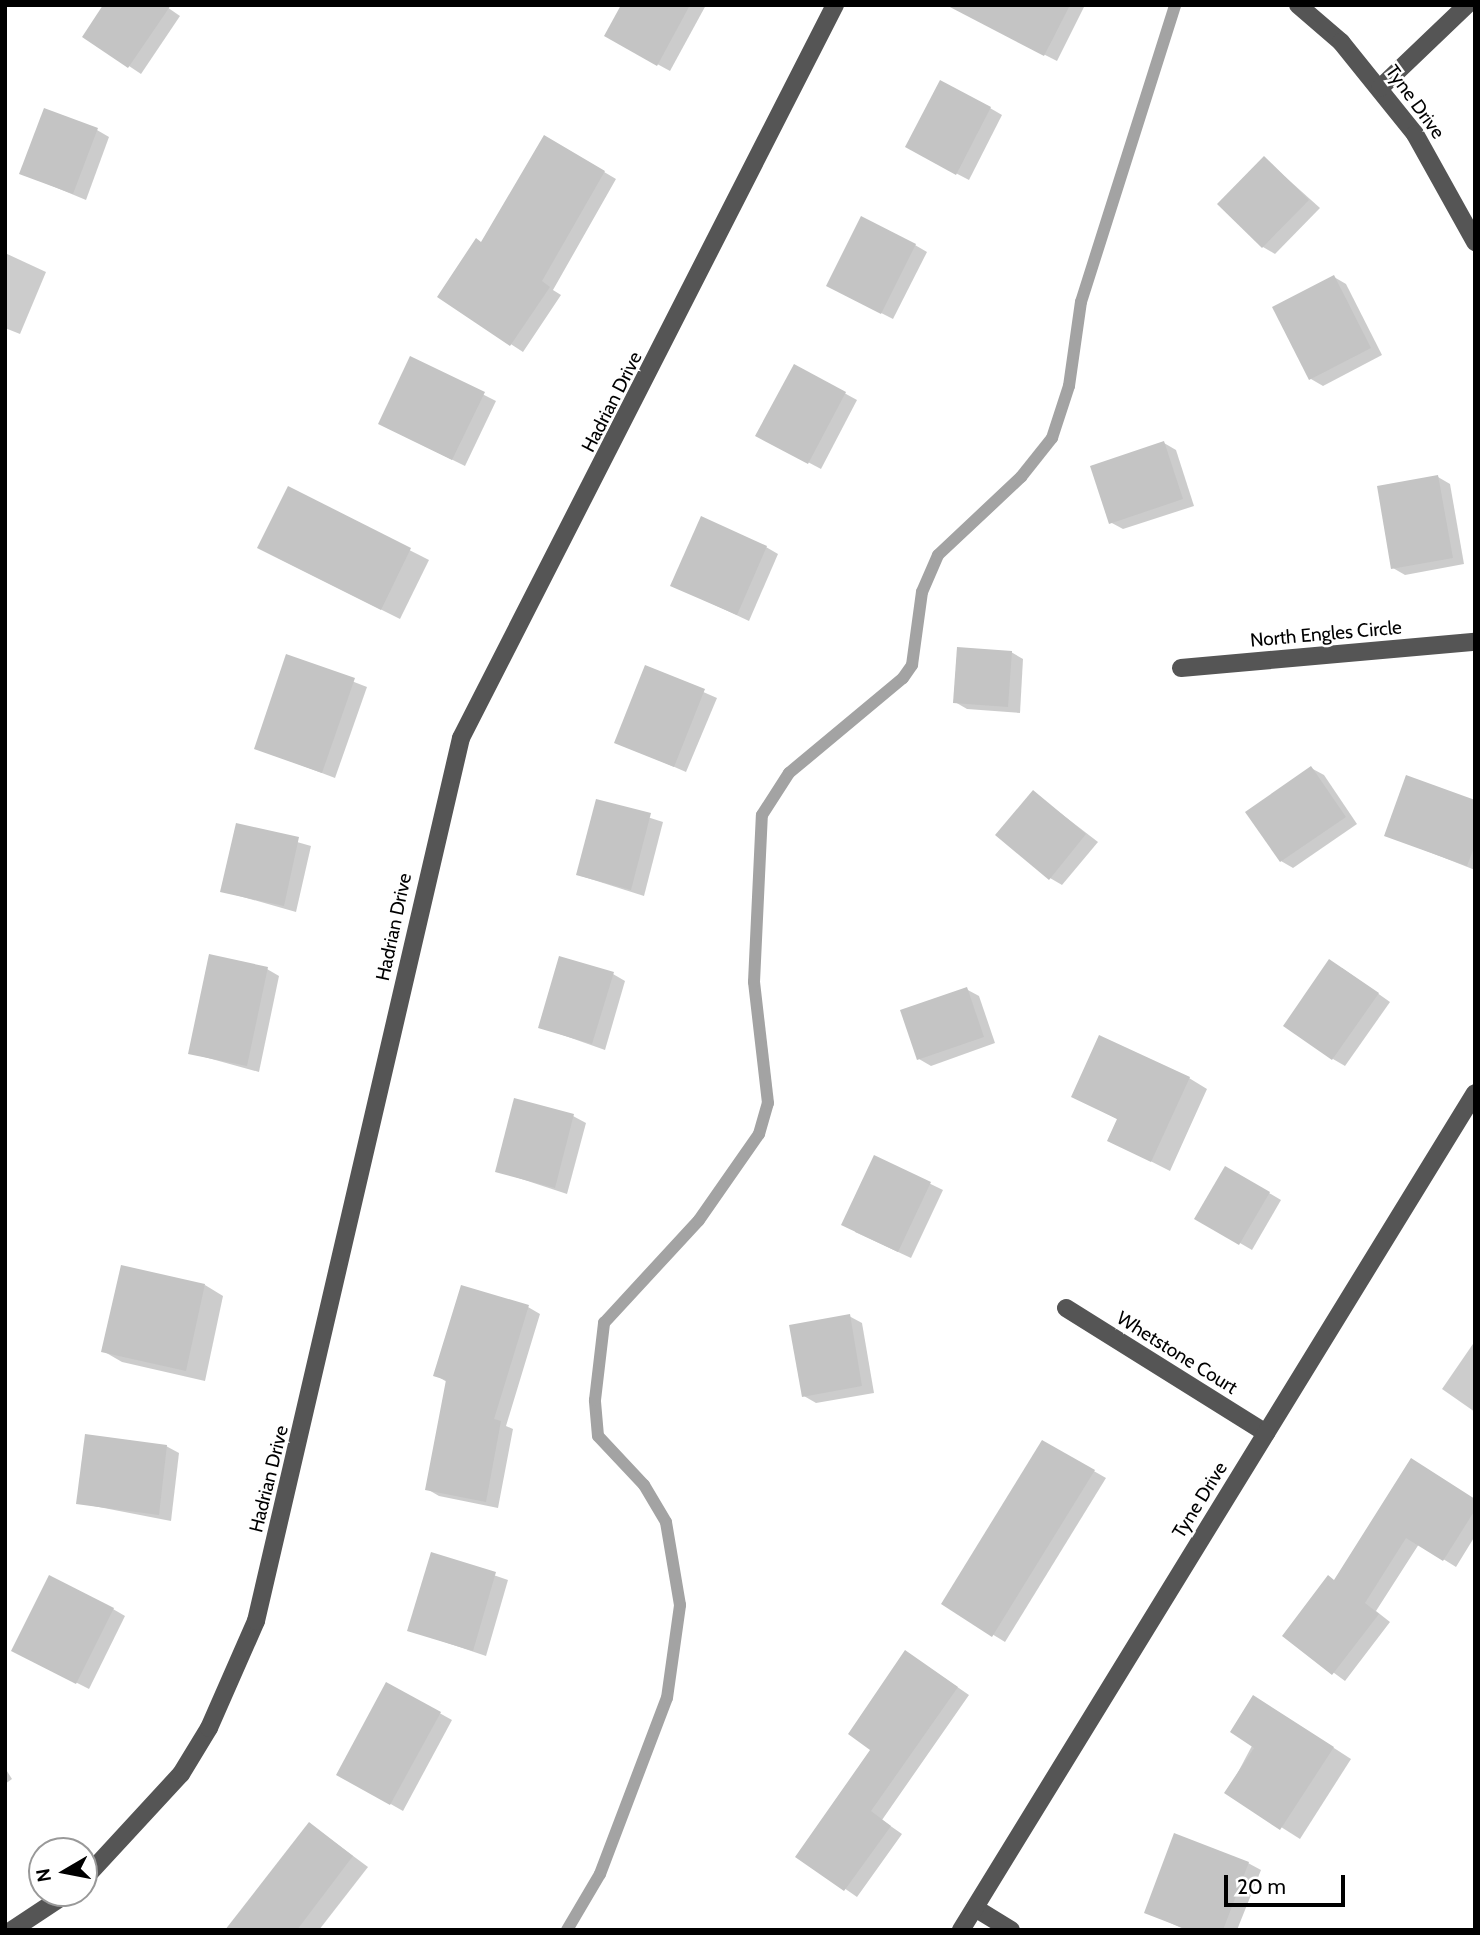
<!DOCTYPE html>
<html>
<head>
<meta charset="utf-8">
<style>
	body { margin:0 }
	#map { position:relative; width:1480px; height:1935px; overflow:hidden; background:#fff; font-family:Cabin,sans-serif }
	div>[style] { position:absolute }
	.shadow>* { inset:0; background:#0003 }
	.stream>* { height:12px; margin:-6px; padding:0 6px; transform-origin:6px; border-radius:6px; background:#a3a3a3 }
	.building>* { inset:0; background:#c4c4c4 }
	.minor>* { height:18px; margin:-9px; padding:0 9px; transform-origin:9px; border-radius:9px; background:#555 }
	span { translate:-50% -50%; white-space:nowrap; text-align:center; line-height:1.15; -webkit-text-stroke:5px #fff; paint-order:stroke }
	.street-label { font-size:19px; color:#000 }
	.frame { position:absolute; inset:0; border:7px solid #000; pointer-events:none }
	.north { position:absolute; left:28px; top:1837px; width:70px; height:70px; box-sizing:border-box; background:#fff; border:2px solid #999; border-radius:50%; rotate:260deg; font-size:19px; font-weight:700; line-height:28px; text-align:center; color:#000 }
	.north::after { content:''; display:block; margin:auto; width:24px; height:32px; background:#000; clip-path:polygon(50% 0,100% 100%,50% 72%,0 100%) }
	.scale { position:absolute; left:1224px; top:1875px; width:121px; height:32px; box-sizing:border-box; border:4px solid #000; border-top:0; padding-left:9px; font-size:21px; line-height:24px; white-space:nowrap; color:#000; -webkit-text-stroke:5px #fff; paint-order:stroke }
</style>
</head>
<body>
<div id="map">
	<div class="shadow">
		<div style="clip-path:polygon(164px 5px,180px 16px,141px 74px,84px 36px)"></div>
		<div style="clip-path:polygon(623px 5px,706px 5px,670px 71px,606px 36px)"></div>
		<div style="clip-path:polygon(986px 5px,1085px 5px,1057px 61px,990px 27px)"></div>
		<div style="clip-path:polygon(990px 108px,1002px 115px,969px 180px,919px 154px)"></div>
		<div style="clip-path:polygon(97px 130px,109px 137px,86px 200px,21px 173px)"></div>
		<div style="clip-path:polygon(545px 137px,616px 179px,553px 290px,561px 295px,523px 352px,439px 297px,482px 244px)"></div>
		<div style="clip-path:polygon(1264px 158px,1320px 208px,1275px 254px,1263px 247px)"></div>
		<div style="clip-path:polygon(915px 245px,927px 252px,893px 319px,840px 292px)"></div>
		<div style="clip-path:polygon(5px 253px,46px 272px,20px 334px,5px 328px)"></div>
		<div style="clip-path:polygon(1334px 277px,1346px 284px,1382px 355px,1323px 386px,1311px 379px)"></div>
		<div style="clip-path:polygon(411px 358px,496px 401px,465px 466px,392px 430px)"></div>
		<div style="clip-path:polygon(795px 366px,857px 400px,821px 469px,770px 442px)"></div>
		<div style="clip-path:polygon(1164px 443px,1176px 450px,1194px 506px,1123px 529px,1110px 522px)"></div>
		<div style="clip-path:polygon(1438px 477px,1450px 484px,1464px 564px,1405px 575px,1393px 568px)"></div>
		<div style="clip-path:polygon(289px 489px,429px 560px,400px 619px,278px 558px)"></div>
		<div style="clip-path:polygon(766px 547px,778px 554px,749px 621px,672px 585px)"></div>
		<div style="clip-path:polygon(1011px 652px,1023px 659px,1020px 713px,967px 709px,955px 702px)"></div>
		<div style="clip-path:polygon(287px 656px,367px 687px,335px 778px,256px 748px)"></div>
		<div style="clip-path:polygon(646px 667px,717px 698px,686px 772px,617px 742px)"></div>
		<div style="clip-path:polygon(1311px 768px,1324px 775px,1357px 824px,1293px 868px,1281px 861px)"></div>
		<div style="clip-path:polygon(1033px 792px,1098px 842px,1062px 885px,1050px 878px)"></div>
		<div style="clip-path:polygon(597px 801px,663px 822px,644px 896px,578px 875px)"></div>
		<div style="clip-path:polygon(1475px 801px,1475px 870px,1386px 835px)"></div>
		<div style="clip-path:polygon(237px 825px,311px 846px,296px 912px,222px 891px)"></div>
		<div style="clip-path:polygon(1342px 968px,1390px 1002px,1345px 1066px,1333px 1059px)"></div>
		<div style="clip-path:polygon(267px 969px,279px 976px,259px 1072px,190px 1053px)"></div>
		<div style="clip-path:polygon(613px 974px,625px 981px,605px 1050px,540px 1027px)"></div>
		<div style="clip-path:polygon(966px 989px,979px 996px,995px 1043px,931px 1066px,919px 1059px)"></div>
		<div style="clip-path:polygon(1189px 1078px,1207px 1089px,1170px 1171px,1109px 1140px,1119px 1120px,1073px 1096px)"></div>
		<div style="clip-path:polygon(573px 1116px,586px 1123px,567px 1194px,497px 1171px)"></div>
		<div style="clip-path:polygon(875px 1157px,943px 1190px,911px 1258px,855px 1232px)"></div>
		<div style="clip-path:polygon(1226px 1168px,1281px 1200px,1252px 1250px,1197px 1218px)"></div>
		<div style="clip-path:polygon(205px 1285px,223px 1296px,205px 1381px,122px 1362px,103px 1351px)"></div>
		<div style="clip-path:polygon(528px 1307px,540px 1314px,506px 1426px,513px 1429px,498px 1508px,439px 1496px,427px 1489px,447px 1382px,435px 1375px)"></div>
		<div style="clip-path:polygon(849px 1316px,862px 1323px,874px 1393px,816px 1403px,804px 1396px)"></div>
		<div style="clip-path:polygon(1475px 1341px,1475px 1412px,1442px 1389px)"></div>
		<div style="clip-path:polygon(1043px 1442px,1106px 1478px,1005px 1642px,943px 1604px)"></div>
		<div style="clip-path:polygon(166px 1446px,179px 1453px,171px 1521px,78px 1503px)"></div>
		<div style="clip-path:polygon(1412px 1460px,1475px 1500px,1475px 1536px,1456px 1567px,1419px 1544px,1376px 1611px,1390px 1622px,1345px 1681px,1284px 1636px,1335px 1581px)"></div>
		<div style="clip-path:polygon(432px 1554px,508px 1580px,486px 1656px,409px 1630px)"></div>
		<div style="clip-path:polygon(113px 1609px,125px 1616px,89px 1689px,26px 1657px)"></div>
		<div style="clip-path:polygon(918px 1660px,969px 1695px,882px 1820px,902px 1834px,857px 1897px,798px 1856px,873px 1750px)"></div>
		<div style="clip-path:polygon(387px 1684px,452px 1720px,403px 1811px,338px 1774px)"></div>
		<div style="clip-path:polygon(1272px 1708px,1351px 1759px,1300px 1839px,1227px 1793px)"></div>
		<div style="clip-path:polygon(5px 1768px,12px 1779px,5px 1784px)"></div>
		<div style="clip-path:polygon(310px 1824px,368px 1867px,319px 1930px,226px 1930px)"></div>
		<div style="clip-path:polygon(1248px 1863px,1261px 1870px,1237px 1930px,1186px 1930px,1146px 1912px)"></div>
	</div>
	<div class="stream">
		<div style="left:567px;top:1930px;width:65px;rotate:-59.5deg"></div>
		<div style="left:600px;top:1874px;width:188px;rotate:-69.2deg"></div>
		<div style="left:667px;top:1698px;width:94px;rotate:-82deg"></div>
		<div style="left:680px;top:1605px;width:84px;rotate:-99.6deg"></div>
		<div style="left:666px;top:1522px;width:43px;rotate:-120.7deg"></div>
		<div style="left:644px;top:1485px;width:67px;rotate:-133.2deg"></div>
		<div style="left:598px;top:1436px;width:36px;rotate:-95deg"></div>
		<div style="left:595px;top:1400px;width:78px;rotate:-83.3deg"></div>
		<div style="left:604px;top:1323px;width:140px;rotate:-47.3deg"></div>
		<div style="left:699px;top:1220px;width:105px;rotate:-55.1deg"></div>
		<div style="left:759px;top:1134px;width:32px;rotate:-74deg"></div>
		<div style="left:768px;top:1103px;width:122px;rotate:-96.6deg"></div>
		<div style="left:754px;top:982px;width:167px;rotate:-87.3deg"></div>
		<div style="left:762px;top:815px;width:50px;rotate:-57.3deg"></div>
		<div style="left:789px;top:773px;width:148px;rotate:-39.8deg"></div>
		<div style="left:903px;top:678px;width:16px;rotate:-55deg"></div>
		<div style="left:912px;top:665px;width:74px;rotate:-82.2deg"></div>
		<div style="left:922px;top:592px;width:40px;rotate:-66.6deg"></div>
		<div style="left:938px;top:555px;width:114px;rotate:-43.2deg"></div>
		<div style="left:1021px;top:477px;width:50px;rotate:-51.5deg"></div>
		<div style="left:1052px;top:438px;width:55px;rotate:-71.9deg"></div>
		<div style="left:1069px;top:386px;width:85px;rotate:-81.9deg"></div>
		<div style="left:1081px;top:302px;width:312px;rotate:-72.4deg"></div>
	</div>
	<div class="building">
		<div style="clip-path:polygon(103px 5px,171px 5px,128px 68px,82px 37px)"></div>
		<div style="clip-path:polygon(621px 5px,690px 5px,657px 66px,604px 36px)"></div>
		<div style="clip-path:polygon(946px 5px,1070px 5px,1044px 56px)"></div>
		<div style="clip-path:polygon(940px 80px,991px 107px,956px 175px,905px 147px)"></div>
		<div style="clip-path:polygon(44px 108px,98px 128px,73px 194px,19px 174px)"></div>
		<div style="clip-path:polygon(544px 135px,605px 171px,542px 281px,550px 287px,510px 346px,437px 297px,476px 238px,481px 242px)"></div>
		<div style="clip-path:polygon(1264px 156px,1309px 200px,1262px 248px,1217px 204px)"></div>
		<div style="clip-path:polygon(861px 216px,916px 244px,881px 314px,826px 286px)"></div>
		<div style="clip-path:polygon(1334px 275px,1371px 348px,1309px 380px,1272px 307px)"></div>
		<div style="clip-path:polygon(410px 356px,485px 392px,452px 460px,378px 424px)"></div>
		<div style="clip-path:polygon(794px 364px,846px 392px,808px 464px,755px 436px)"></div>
		<div style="clip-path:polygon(1164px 441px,1183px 499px,1109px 524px,1090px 466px)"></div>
		<div style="clip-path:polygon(1438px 475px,1453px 558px,1391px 569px,1377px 486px)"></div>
		<div style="clip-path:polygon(288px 486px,411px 548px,381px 610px,257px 548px)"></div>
		<div style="clip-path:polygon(701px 516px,767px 546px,737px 615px,670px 586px)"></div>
		<div style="clip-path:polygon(957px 647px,1012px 651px,1008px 707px,953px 703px)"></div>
		<div style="clip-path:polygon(286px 654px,355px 678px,322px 773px,254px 749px)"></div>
		<div style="clip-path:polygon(645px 665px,705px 689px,674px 767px,614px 743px)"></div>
		<div style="clip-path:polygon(1311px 766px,1346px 817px,1280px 862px,1245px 812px)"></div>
		<div style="clip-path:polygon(1406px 775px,1475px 800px,1475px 845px,1467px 866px,1384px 836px)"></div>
		<div style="clip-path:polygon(1033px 790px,1086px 834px,1049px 880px,995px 835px)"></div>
		<div style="clip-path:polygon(596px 799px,651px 813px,631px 890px,576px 875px)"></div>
		<div style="clip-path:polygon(236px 823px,299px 837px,284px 906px,220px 892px)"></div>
		<div style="clip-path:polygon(209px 954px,268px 967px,247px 1066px,188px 1054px)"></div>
		<div style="clip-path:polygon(559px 956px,614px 972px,592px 1044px,538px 1028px)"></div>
		<div style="clip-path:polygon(1329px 959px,1379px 993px,1332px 1060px,1283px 1026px)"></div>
		<div style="clip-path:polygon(967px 987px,984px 1037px,917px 1060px,900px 1010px)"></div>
		<div style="clip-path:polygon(1099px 1035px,1190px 1077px,1151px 1162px,1107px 1141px,1117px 1119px,1071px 1097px)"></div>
		<div style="clip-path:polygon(514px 1098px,574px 1114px,555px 1188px,495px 1172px)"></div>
		<div style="clip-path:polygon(874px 1155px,931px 1182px,898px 1252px,841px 1225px)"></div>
		<div style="clip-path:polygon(1225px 1166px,1270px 1192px,1239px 1245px,1194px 1219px)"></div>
		<div style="clip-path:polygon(121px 1265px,205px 1284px,186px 1371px,101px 1352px)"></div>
		<div style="clip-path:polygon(461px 1285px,529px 1305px,494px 1419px,501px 1421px,486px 1502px,425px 1490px,446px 1380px,433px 1376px)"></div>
		<div style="clip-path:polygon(850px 1314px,862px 1386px,802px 1397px,789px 1325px)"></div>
		<div style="clip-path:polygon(85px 1434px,167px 1445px,159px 1515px,76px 1504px)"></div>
		<div style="clip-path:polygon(1042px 1440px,1095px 1470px,992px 1637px,941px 1604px)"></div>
		<div style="clip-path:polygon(1411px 1458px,1475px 1499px,1475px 1510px,1443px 1561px,1406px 1538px,1365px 1603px,1379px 1614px,1332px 1675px,1282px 1636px,1328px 1575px,1334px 1580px)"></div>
		<div style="clip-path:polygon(431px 1552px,496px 1572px,473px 1651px,407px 1631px)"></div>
		<div style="clip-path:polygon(49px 1575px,114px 1608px,76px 1684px,11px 1651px)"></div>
		<div style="clip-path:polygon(905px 1650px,958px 1687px,871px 1811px,891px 1826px,844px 1891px,795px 1857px,870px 1750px,848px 1734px)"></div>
		<div style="clip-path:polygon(386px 1682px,441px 1712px,390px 1805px,336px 1775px)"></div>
		<div style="clip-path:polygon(1253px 1695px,1334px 1747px,1280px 1830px,1224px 1793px,1254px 1748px,1230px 1732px)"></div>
		<div style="clip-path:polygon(309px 1822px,353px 1856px,297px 1930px,225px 1930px)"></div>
		<div style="clip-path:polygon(1174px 1833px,1249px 1862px,1223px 1930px,1188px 1930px,1144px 1913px)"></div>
	</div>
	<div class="minor">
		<div style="left:1298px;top:5px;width:57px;rotate:40.7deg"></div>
		<div style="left:1341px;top:42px;width:118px;rotate:51.2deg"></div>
		<div style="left:1415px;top:134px;width:124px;rotate:60.9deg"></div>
		<div style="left:1380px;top:88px;width:120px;rotate:-43.7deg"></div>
		<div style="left:1181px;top:668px;width:295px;rotate:-5.1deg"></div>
		<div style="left:1066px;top:1308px;width:236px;rotate:32deg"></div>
		<div style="left:84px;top:1879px;width:143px;rotate:-47.3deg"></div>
		<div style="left:181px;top:1774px;width:54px;rotate:-58.7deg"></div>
		<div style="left:209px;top:1728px;width:117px;rotate:-66.3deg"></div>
		<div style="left:256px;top:1621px;width:906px;rotate:-76.93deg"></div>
		<div style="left:461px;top:738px;width:823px;rotate:-62.97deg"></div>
		<div style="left:975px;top:1908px;width:42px;rotate:31.4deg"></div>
		<div style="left:12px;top:1930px;width:67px;rotate:-33.5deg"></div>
		<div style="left:961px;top:1930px;width:982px;rotate:-58.45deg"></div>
	</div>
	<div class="street-label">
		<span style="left:1415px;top:102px;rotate:54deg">Tyne Drive</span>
		<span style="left:612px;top:402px;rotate:-63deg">Hadrian Drive</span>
		<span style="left:1326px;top:634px;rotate:-5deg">North Engles Circle</span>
		<span style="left:394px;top:927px;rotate:-78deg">Hadrian Drive</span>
		<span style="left:1177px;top:1353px;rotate:32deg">Whetstone Court</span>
		<span style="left:269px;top:1479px;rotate:-76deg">Hadrian Drive</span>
		<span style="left:1200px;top:1500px;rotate:-58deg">Tyne Drive</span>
	</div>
	<div class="frame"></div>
	<div class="north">N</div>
	<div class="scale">20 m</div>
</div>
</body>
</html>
